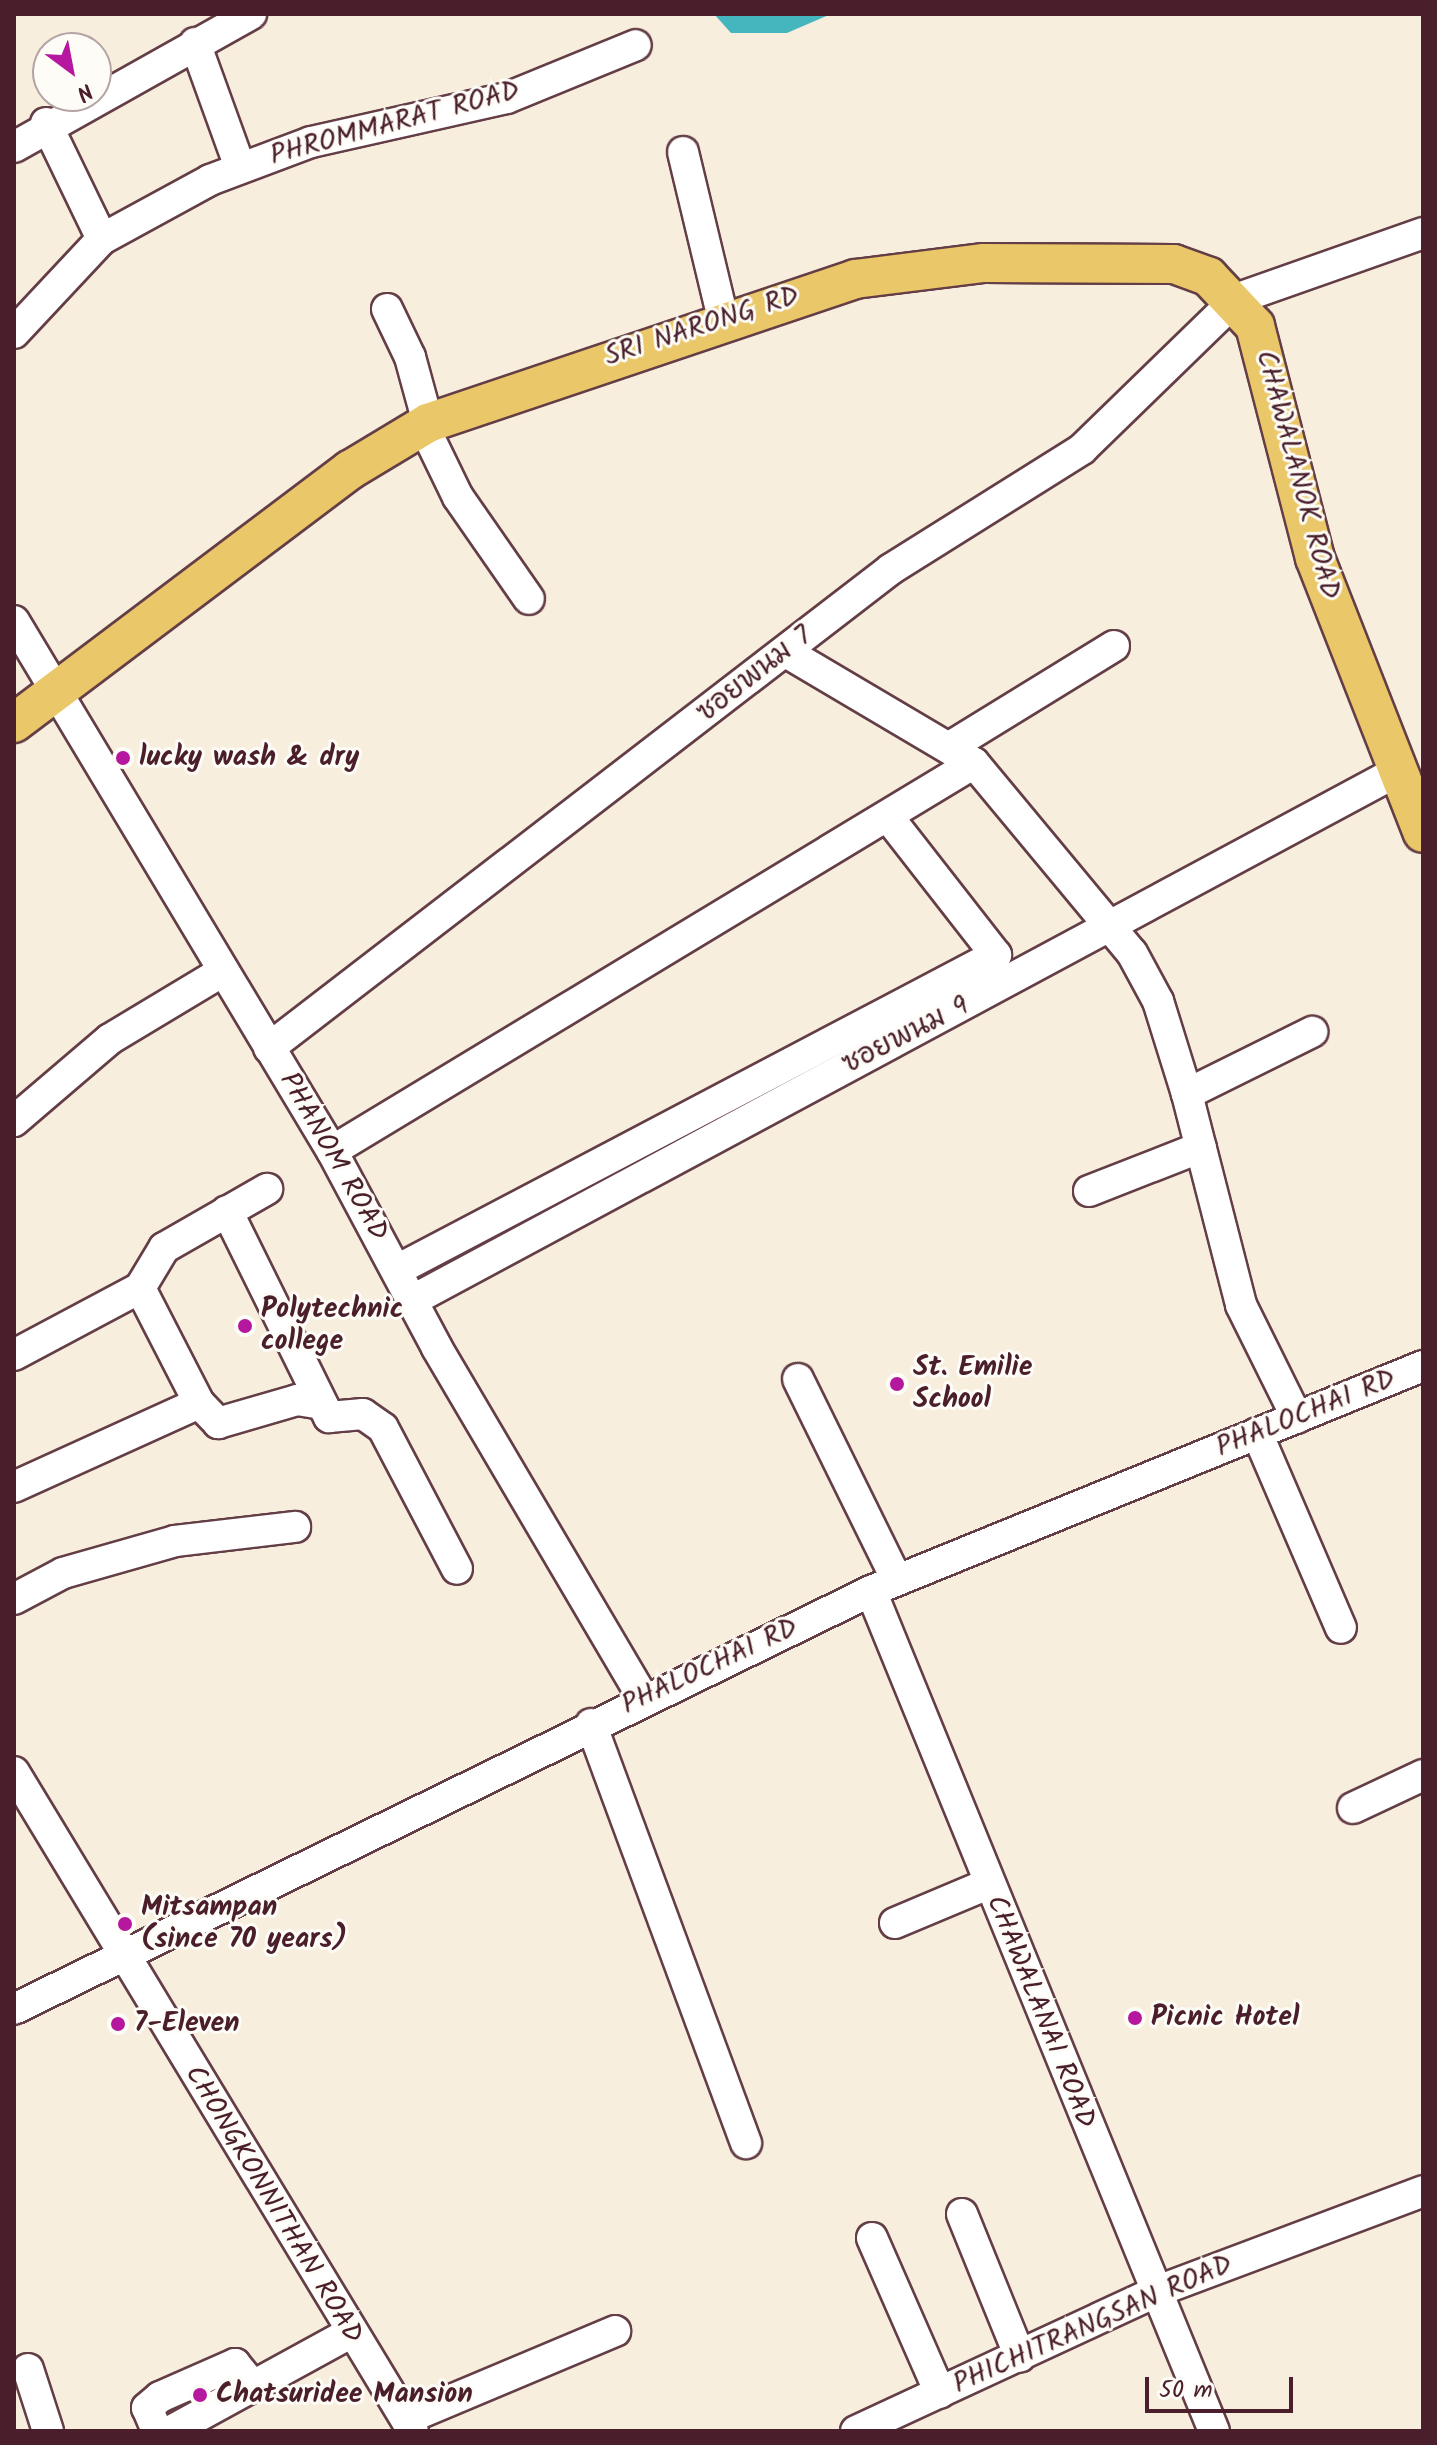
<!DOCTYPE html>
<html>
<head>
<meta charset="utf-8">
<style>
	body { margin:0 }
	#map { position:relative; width:1437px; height:2445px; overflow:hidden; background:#f8eedd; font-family:Kalam,"Playpen Sans Thai",sans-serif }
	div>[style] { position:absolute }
	.water>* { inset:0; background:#46b6be }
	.roads { filter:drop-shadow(2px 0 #643e46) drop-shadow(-2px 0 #643e46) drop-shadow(0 2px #643e46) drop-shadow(0 -2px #643e46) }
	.minor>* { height:30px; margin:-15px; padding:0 15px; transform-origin:15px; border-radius:15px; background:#fff }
	.major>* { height:38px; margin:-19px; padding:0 19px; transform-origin:19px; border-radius:19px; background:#eac769 }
	.dots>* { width:22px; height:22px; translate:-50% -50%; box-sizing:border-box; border:4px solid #fdfcf7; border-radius:50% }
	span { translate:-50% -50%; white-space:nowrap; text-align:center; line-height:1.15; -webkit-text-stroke:6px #fdfcf7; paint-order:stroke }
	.street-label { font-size:28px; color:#4a1f2b }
	.poi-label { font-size:28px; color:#4a1f2b; font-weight:700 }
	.left { translate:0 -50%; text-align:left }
	.frame { position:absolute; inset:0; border:16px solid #4a1f2b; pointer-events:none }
	.north { position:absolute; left:32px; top:32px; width:80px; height:80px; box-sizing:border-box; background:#fdfcf7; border:2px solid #b5a4a5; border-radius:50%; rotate:148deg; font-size:22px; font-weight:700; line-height:32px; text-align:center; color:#4a1f2b }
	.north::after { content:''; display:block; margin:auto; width:28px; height:36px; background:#b5179e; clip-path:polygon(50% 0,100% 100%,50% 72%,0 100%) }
	.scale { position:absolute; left:1145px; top:2377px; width:148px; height:36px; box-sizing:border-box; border:4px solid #4a1f2b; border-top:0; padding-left:10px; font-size:24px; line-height:28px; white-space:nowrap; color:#4a1f2b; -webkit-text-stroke:6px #fdfcf7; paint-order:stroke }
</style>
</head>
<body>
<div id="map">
	<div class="water">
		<div style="clip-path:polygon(714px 14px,831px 14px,787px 33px,731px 33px)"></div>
	</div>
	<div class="roads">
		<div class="minor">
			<div style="left:195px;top:43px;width:132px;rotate:70.1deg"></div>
			<div style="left:46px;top:123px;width:129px;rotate:64.2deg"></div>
			<div style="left:14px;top:147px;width:272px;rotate:-29.3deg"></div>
			<div style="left:683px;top:152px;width:172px;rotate:76.5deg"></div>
			<div style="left:387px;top:309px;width:53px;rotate:64.4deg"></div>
			<div style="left:410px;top:357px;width:68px;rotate:74.7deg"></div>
			<div style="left:14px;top:333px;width:129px;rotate:-46.9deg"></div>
			<div style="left:102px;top:239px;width:123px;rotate:-28.6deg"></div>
			<div style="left:210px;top:180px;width:108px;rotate:-20.6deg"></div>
			<div style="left:311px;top:142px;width:201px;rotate:-12.7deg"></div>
			<div style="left:507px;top:98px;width:139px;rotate:-22.3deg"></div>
			<div style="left:423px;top:425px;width:80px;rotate:64.1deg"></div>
			<div style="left:458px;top:497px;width:124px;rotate:55.2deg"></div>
			<div style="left:14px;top:621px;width:618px;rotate:59.04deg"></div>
			<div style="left:332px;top:1151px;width:223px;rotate:61.9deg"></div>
			<div style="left:437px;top:1348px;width:406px;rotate:59.5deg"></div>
			<div style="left:786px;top:652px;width:218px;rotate:30.6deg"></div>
			<div style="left:974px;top:763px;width:247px;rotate:50.3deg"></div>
			<div style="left:1132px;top:953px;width:55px;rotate:61.6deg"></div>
			<div style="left:1158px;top:1001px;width:97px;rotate:72.7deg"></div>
			<div style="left:1187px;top:1094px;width:218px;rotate:75.6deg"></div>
			<div style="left:1241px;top:1305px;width:126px;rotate:63.6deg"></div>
			<div style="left:953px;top:745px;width:189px;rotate:-31.6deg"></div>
			<div style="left:269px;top:1048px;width:785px;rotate:-37.6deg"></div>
			<div style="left:891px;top:569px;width:226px;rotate:-32.1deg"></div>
			<div style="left:1082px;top:449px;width:215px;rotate:-44.2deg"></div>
			<div style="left:1236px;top:299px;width:198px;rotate:-19.4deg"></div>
			<div style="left:1187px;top:1094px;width:140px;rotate:-26.4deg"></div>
			<div style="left:14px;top:1121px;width:126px;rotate:-40.5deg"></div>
			<div style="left:110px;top:1039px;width:132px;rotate:-31deg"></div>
			<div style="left:332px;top:1151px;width:750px;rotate:-31.15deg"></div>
			<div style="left:1089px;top:1191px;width:120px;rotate:-21.4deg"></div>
			<div style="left:227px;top:1211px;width:230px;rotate:63.7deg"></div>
			<div style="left:329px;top:1417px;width:34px;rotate:-5deg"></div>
			<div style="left:363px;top:1414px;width:24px;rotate:35deg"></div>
			<div style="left:383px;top:1428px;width:159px;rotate:62.3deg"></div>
			<div style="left:397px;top:1270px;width:677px;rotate:-27.74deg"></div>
			<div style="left:996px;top:955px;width:175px;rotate:-128deg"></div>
			<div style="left:140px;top:1288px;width:47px;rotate:-59deg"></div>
			<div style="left:164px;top:1248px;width:119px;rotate:-29.8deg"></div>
			<div style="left:413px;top:1300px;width:1118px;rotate:-28.24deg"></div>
			<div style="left:14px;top:1355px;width:143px;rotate:-28deg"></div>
			<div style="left:140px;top:1288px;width:129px;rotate:62.8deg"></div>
			<div style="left:199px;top:1403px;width:203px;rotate:155.6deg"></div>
			<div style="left:798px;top:1379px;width:224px;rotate:63.8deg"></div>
			<div style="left:199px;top:1403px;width:28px;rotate:46deg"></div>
			<div style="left:218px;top:1423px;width:82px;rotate:-16.2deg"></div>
			<div style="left:297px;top:1400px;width:25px;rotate:9deg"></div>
			<div style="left:1257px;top:1433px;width:212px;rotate:66.7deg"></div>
			<div style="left:871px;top:1591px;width:907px;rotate:67.79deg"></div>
			<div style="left:14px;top:1599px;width:55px;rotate:-28deg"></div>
			<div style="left:63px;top:1573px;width:116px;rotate:-15.9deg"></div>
			<div style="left:175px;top:1541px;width:121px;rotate:-6.7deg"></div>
			<div style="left:591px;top:1724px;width:447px;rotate:69.7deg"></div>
			<div style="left:14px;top:1772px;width:770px;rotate:58.81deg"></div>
			<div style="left:1353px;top:1808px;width:77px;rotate:-25.2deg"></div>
			<div style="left:895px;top:1923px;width:101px;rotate:-22.8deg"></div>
			<div style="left:14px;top:2009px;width:954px;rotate:-26deg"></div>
			<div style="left:871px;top:1591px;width:596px;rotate:-22.18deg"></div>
			<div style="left:962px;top:2214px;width:154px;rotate:67.9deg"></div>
			<div style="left:872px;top:2238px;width:169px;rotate:66.3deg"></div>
			<div style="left:28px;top:2369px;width:65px;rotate:72.1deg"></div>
			<div style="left:406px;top:2419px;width:227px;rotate:-22.8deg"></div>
			<div style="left:157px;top:2431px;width:25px;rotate:-113deg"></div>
			<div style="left:147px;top:2408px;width:17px;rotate:-40deg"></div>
			<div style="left:160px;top:2397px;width:82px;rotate:-23.7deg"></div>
			<div style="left:235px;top:2364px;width:28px;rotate:51deg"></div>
			<div style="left:171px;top:2431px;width:202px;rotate:-28.7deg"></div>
			<div style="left:856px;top:2431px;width:330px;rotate:-24.9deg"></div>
			<div style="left:1155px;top:2292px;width:286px;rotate:-20.6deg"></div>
		</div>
		<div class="major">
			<div style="left:14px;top:723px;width:421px;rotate:-37deg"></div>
			<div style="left:350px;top:470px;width:91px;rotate:-31.1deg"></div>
			<div style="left:428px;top:423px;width:451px;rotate:-18.6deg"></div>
			<div style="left:855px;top:279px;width:130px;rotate:-7.1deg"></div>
			<div style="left:984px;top:263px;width:190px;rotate:0.3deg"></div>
			<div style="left:1174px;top:264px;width:37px;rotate:20deg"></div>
			<div style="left:1209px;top:277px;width:67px;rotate:46.8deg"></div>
			<div style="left:1255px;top:326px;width:240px;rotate:75.5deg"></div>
			<div style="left:1315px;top:558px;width:295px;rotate:68.6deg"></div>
		</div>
	</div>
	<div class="dots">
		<div style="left:123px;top:758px;background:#b5179e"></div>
		<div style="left:245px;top:1326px;background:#b5179e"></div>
		<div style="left:897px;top:1384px;background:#b5179e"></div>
		<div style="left:125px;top:1924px;background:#b5179e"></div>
		<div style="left:1135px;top:2018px;background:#b5179e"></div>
		<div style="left:118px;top:2024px;background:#b5179e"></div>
		<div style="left:200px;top:2395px;background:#b5179e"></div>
	</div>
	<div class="street-label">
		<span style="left:395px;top:124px;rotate:-15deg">PHROMMARAT ROAD</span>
		<span style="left:702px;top:327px;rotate:-18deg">SRI NARONG RD</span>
		<span style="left:1297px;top:475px;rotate:75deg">CHAWALANOK ROAD</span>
		<span style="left:755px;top:675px;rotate:-38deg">ซอยพนม 7</span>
		<span style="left:906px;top:1036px;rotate:-27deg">ซอยพนม 9</span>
		<span style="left:333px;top:1157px;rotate:60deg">PHANOM ROAD</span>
		<span style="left:1306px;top:1414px;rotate:-22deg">PHALOCHAI RD</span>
		<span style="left:710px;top:1667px;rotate:-25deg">PHALOCHAI RD</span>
		<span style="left:1040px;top:2012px;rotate:68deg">CHAWALANAI ROAD</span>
		<span style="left:273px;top:2205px;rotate:59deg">CHONGKONNITHAN ROAD</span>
		<span style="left:1093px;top:2325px;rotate:-24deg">PHICHITRANGSAN ROAD</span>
	</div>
	<div class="poi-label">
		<span class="left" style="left:139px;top:758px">lucky wash &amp; dry</span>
		<span class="left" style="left:261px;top:1326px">Polytechnic<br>college</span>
		<span class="left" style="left:913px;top:1384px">St. Emilie<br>School</span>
		<span class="left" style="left:141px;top:1924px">Mitsampan<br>(since 70 years)</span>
		<span class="left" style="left:1151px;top:2018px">Picnic Hotel</span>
		<span class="left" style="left:134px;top:2024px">7-Eleven</span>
		<span class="left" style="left:216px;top:2395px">Chatsuridee Mansion</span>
	</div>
	<div class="frame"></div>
	<div class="north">N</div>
	<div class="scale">50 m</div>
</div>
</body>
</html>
